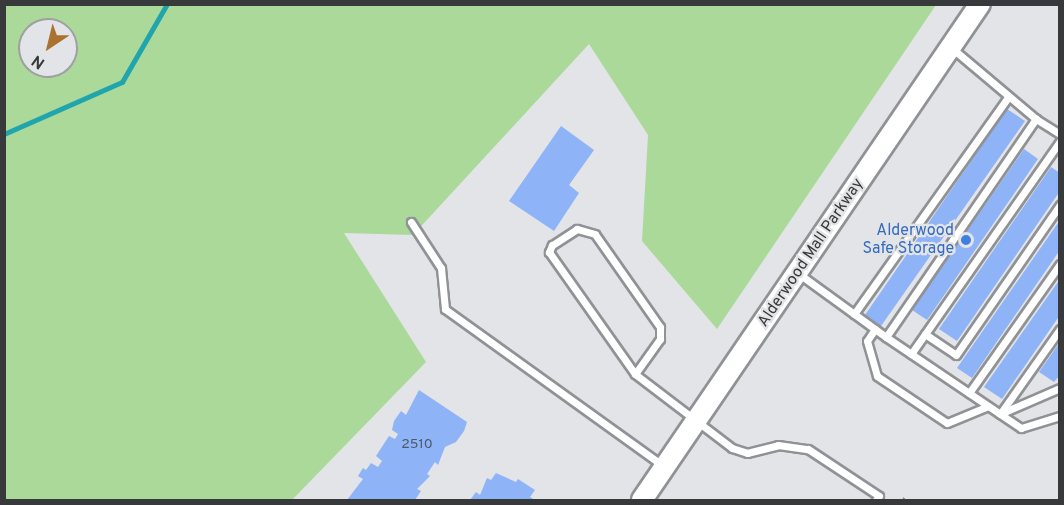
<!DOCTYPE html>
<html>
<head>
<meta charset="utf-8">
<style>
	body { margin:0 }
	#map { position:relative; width:1064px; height:505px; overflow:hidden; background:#e2e4e7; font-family:Overpass,sans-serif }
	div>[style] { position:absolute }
	.green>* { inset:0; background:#abd99a }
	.stream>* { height:4.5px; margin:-2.25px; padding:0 2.25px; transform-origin:2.25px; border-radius:2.25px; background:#21a5ad }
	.building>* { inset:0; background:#8eb3f7 }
	.path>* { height:3px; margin-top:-1.5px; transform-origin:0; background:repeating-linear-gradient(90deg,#949698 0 3px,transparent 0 6px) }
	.roads { filter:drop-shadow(2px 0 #909295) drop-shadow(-2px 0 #909295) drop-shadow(0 2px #909295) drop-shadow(0 -2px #909295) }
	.lane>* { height:7px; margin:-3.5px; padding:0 3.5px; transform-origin:3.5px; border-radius:3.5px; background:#fff }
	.secondary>* { height:20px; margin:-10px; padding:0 10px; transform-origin:10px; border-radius:10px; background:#fff }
	.dots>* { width:16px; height:16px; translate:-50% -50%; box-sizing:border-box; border:3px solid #e2e4e7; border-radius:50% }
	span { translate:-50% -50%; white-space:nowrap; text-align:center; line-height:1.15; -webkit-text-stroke:4.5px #e2e4e7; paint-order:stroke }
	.number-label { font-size:14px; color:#4e5869 }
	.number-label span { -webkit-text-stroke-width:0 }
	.shop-label { font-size:16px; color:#366cbe }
	.right { translate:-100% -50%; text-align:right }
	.street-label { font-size:16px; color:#38393a }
	.frame { position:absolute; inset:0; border:6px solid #38393a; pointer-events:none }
	.north { position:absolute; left:18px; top:18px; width:60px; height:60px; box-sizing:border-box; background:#e2e4e7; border:2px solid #9ea0a2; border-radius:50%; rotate:215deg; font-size:16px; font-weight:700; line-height:24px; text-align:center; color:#38393a }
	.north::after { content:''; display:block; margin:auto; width:21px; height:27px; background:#ab7130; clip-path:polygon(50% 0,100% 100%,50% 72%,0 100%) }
</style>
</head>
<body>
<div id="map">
	<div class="green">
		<div style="clip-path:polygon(evenodd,4px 5px,936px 5px,717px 329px,642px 241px,648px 135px,589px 44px,413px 235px,344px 233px,426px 362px,292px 500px,5px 500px,4px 5px,30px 30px,66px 30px,66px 66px,30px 66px,30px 30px)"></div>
	</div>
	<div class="stream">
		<div style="left:4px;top:134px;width:129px;rotate:-23.8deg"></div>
		<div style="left:122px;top:82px;width:90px;rotate:-60deg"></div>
	</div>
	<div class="building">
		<div style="clip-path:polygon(1007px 109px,1025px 121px,881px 326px,865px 315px)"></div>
		<div style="clip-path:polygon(561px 126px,594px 150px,569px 185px,579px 193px,554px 231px,509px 201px)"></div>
		<div style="clip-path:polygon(1024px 149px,1038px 159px,927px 320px,912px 310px)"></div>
		<div style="clip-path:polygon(1051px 167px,1060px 173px,1060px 191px,957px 341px,939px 329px)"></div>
		<div style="clip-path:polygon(1060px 220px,1060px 250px,972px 378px,957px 368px)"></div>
		<div style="clip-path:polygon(1060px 279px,1060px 315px,1002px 399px,984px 387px)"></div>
		<div style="clip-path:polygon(1060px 342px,1060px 375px,1054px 382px,1039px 372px)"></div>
		<div style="clip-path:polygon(419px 390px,467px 422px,464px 431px,456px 442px,445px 447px,438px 465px,435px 462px,427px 474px,430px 476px,417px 489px,421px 491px,415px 500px,347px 500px,363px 479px,358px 476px,363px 468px,366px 470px,371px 463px,378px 467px,382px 461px,376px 456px,389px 436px,395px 439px,398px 434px,392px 430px,394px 421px,401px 411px,406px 415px)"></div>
		<div style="clip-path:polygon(496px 473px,516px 482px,518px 479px,535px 490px,530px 497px,535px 500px,470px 500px,476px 492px,480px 495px,487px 478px,491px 480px)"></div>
	</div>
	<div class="path">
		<div style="left:903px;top:500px;width:5px;rotate:-53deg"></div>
	</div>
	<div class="roads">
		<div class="lane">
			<div style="left:1036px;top:119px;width:28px;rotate:32deg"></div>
			<div style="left:411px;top:222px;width:55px;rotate:56.9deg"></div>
			<div style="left:441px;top:268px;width:41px;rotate:84.4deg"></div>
			<div style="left:445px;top:309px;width:267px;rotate:35.7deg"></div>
			<div style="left:799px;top:274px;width:107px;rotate:35.9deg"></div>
			<div style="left:886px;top:337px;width:265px;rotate:-55.5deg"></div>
			<div style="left:1036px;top:119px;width:109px;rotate:-139.9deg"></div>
			<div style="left:854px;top:314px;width:267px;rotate:-54.6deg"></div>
			<div style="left:875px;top:329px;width:14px;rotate:124deg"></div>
			<div style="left:867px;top:341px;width:36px;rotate:74deg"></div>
			<div style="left:877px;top:376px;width:84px;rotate:33.9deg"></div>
			<div style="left:947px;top:423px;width:44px;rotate:-22.5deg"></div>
			<div style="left:925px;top:334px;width:37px;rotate:34deg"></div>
			<div style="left:956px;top:355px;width:183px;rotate:-55.3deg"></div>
			<div style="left:886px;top:337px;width:163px;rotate:34deg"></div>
			<div style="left:1021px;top:428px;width:41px;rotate:-17.1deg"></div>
			<div style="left:911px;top:354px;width:260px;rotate:-55deg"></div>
			<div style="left:635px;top:374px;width:43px;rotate:-54.5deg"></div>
			<div style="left:660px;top:339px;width:12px;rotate:-90deg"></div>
			<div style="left:660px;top:327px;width:113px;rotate:-125deg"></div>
			<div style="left:595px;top:234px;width:19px;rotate:-164deg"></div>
			<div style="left:577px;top:229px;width:30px;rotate:147deg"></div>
			<div style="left:552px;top:245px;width:8px;rotate:113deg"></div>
			<div style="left:549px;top:252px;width:149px;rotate:54.8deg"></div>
			<div style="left:635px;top:374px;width:122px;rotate:37.3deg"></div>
			<div style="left:732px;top:448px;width:16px;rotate:18deg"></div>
			<div style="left:747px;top:453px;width:32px;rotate:-14deg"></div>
			<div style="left:778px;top:445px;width:30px;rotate:8deg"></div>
			<div style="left:808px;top:449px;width:85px;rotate:33.5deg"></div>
			<div style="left:879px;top:496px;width:5px;rotate:127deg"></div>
			<div style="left:969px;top:393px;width:158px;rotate:-54.8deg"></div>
			<div style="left:1002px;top:413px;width:63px;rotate:-23.3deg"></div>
			<div style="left:1000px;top:414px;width:104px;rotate:-54.8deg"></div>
		</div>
		<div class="secondary">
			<div style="left:642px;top:500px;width:600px;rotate:-55.73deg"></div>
		</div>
	</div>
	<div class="dots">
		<div style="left:966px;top:240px;background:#3f7fe0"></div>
	</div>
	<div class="number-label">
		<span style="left:417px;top:445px">2510</span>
	</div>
	<div class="shop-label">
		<span class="right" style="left:954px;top:240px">Alderwood<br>Safe Storage</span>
	</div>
	<div class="street-label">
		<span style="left:811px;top:253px;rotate:-56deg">Alderwood Mall Parkway</span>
	</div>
	<div class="frame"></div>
	<div class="north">N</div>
</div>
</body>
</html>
